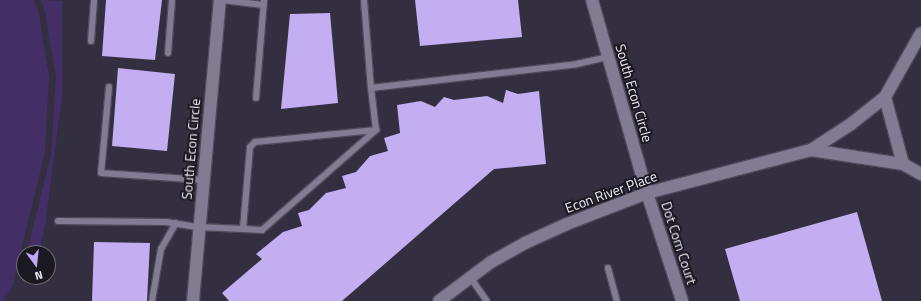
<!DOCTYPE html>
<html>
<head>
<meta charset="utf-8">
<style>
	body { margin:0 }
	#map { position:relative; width:921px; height:301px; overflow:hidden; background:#342e41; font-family:"Titillium Web",sans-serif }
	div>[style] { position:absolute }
	.green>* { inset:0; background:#432f66 }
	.building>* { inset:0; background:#c2aef0 }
	.roads { filter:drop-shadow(1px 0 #4f4a5a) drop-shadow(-1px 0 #4f4a5a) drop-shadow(0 1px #4f4a5a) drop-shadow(0 -1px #4f4a5a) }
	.lane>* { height:6px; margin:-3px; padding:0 3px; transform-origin:3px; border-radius:3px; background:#827c92 }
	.street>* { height:12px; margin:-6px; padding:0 6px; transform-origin:6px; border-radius:6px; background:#827c92 }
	span { translate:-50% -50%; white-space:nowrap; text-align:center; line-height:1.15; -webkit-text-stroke:4px #1a1821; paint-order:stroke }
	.street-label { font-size:14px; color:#f2effc }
	.north { position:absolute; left:16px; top:245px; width:40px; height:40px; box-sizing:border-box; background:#1a1821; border:1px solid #706e79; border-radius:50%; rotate:165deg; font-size:11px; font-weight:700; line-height:16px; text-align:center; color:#f2effc }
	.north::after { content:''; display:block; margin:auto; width:14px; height:18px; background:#bfa8f4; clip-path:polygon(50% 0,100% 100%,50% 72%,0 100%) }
</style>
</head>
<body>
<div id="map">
	<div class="green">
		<div style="clip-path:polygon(0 0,34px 0,39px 13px,49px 77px,45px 152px,12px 288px,3px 301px,0 301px)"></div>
		<div style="clip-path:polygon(41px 0,62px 1px,62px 96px,45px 226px,39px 253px,27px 253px,51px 154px,56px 77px,45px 12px)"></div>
	</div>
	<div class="building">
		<div style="clip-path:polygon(106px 0,162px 0,155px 60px,102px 56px)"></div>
		<div style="clip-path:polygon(415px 0,518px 0,522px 37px,420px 46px)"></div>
		<div style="clip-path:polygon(330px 13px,338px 103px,281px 109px,290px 14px)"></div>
		<div style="clip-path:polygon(118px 68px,175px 74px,167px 151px,112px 146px)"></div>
		<div style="clip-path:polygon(506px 90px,518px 94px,539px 91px,546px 164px,494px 169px,342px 301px,229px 301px,222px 293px,262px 259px,256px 254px,283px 232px,302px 226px,298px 213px,309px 210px,326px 193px,346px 188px,342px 176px,356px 172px,370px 156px,388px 151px,384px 138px,400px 133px,397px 105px,421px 101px,435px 107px,444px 97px,454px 100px,487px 96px,503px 103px)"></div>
		<div style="clip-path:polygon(857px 212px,882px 301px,740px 301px,725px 249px)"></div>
		<div style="clip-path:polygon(94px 242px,150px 243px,147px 301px,92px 301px)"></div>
	</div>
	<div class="roads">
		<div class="lane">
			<div style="left:222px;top:0;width:42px;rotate:6.8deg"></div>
			<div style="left:364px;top:0;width:88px;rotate:85.5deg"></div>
			<div style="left:371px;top:88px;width:207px;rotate:-6.6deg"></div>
			<div style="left:577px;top:64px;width:32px;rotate:-13deg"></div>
			<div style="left:91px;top:41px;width:41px;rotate:-85.8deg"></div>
			<div style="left:168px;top:53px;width:53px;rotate:-85.7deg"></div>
			<div style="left:109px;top:87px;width:86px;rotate:95.3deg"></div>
			<div style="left:101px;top:173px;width:103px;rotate:3.9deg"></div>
			<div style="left:371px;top:88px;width:42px;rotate:83.2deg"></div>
			<div style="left:256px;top:98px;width:98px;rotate:-85.3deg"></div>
			<div style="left:58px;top:221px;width:108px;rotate:0.5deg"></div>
			<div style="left:166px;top:222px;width:33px;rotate:9deg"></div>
			<div style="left:199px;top:227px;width:44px;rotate:2.6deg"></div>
			<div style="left:243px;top:229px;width:82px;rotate:-85.1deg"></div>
			<div style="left:250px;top:147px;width:7px;rotate:-45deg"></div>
			<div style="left:255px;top:142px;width:122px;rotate:-5.7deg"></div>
			<div style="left:243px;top:229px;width:19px;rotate:3deg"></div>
			<div style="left:262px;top:230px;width:152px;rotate:-41.3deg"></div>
			<div style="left:608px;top:268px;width:34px;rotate:75deg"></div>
			<div style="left:470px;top:277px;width:29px;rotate:55deg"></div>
			<div style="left:152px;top:301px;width:53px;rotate:-80.2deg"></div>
			<div style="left:161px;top:249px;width:30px;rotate:-60deg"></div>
		</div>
		<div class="street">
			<div style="left:592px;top:0;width:201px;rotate:74.1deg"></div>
			<div style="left:647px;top:193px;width:114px;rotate:72deg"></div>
			<div style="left:885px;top:97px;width:69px;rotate:75deg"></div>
			<div style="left:811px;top:150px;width:93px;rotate:8.7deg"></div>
			<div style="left:903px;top:164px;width:21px;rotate:29deg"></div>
			<div style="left:193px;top:301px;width:302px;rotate:-84.9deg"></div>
			<div style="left:439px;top:301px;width:65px;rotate:-36.9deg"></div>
			<div style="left:491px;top:262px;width:39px;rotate:-29deg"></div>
			<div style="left:525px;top:243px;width:46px;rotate:-24.3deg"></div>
			<div style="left:567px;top:224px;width:86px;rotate:-21.2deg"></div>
			<div style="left:647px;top:193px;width:170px;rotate:-14.7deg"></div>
			<div style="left:811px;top:150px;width:48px;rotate:-33deg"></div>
			<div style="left:851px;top:124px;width:43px;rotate:-38.5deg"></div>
			<div style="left:885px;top:97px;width:73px;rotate:-60.6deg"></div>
		</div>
	</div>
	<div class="street-label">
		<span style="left:634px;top:93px;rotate:74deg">South Econ Circle</span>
		<span style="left:191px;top:149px;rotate:-85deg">South Econ Circle</span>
		<span style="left:611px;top:192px;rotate:-20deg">Econ River Place</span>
		<span style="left:679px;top:243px;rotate:72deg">Dot Com Court</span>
	</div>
	<div class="north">N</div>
</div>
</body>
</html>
